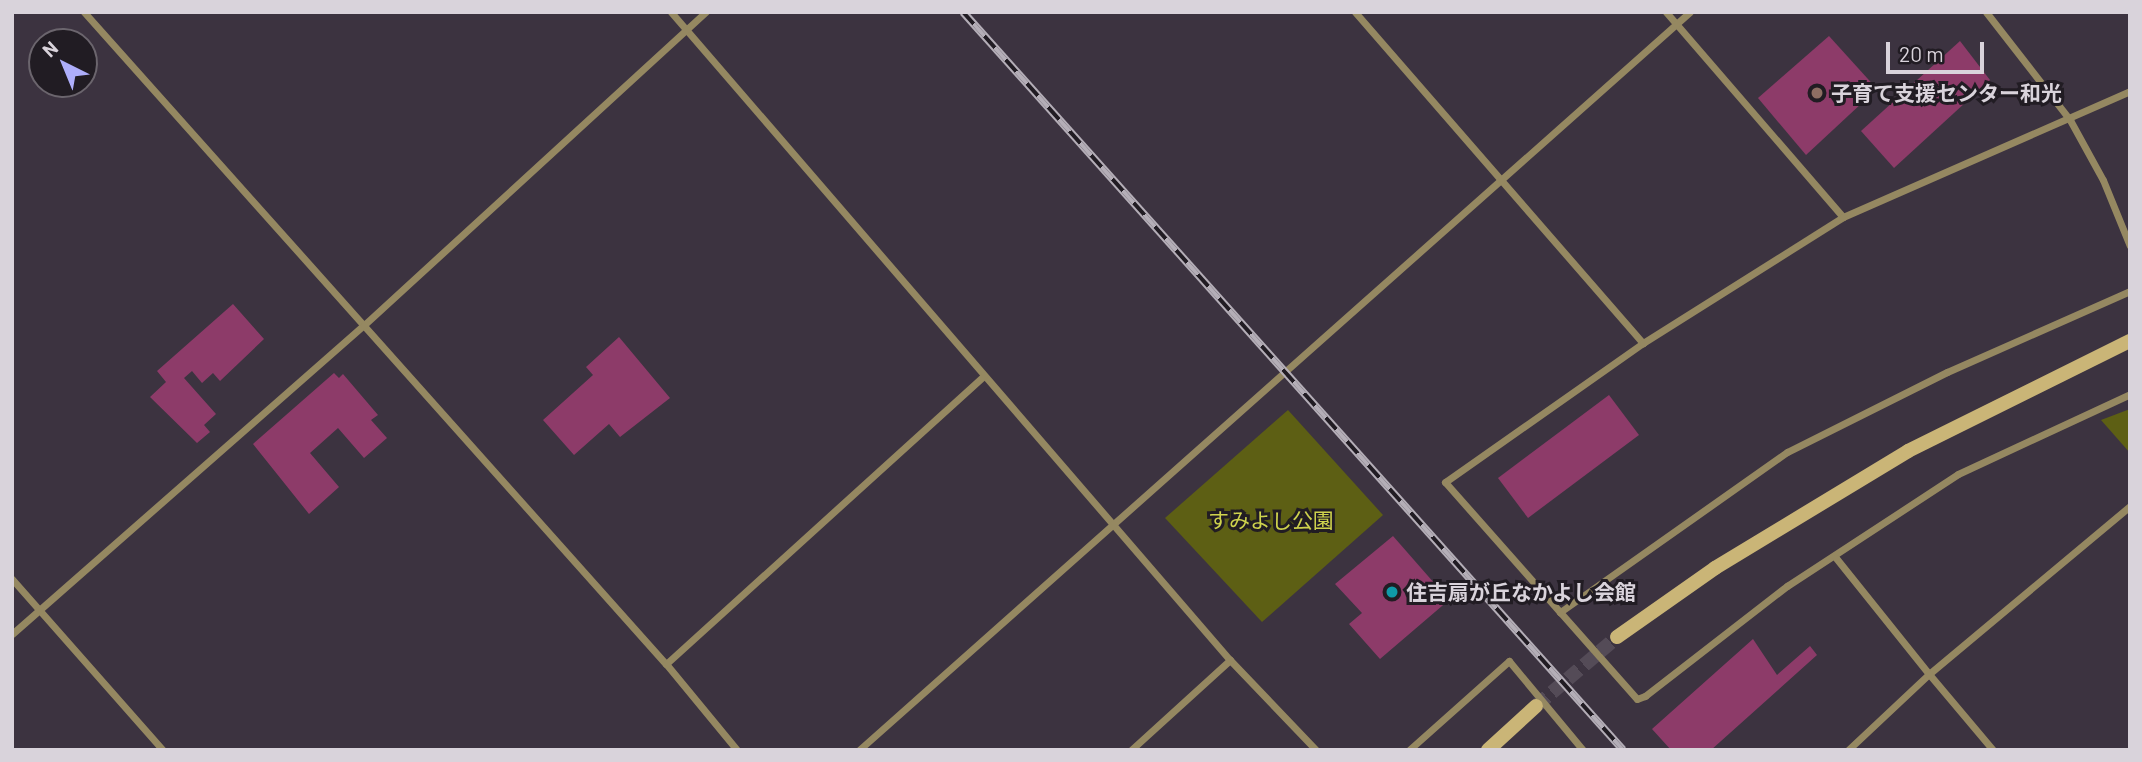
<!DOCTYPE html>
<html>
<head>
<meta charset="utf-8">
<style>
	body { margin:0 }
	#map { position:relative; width:2142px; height:762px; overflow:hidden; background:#3c3340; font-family:Barlow,"Noto Sans JP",sans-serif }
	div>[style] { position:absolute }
	.green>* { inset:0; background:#5d5f14 }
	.building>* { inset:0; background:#8d3b69 }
	.secondary-tunnel>* { height:14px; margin-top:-7px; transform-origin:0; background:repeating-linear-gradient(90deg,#544b57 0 14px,transparent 0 21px) }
	.street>* { height:7px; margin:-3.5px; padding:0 3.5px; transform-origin:3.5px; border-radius:3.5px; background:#958861 }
	.secondary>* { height:14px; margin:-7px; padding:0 7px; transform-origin:7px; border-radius:7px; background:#cab577 }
	.rail>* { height:8px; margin-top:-4px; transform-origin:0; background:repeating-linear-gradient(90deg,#211c23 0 16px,#b4aeb7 0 32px); box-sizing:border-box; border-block:2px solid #b4aeb7 }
	.dots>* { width:19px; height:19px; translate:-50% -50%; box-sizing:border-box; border:4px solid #211c23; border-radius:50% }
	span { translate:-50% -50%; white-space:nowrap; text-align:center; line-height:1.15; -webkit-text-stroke:6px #211c23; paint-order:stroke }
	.poi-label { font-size:21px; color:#d9d3db; font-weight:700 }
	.left { translate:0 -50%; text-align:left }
	.park-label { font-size:21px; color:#cfd34d }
	.frame { position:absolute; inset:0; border:14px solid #d9d3db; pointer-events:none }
	.north { position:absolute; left:28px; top:28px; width:70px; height:70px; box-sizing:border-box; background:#211c23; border:2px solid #6b656d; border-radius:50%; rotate:317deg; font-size:19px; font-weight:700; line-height:28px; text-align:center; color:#d9d3db }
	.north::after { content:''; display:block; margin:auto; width:24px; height:32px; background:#aeaefb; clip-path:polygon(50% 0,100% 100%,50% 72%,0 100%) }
	.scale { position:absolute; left:1886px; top:42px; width:98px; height:32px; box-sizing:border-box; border:4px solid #d9d3db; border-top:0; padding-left:9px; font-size:21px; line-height:24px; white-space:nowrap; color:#d9d3db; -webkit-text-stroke:5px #211c23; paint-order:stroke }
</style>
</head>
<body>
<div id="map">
	<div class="green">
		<div style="clip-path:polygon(2130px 409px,2130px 453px,2101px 420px)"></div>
		<div style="clip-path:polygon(1288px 410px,1383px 515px,1262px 622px,1165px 518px)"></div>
	</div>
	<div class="building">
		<div style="clip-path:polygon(1829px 36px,1877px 89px,1806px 155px,1758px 98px)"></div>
		<div style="clip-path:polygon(1960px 41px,1990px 80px,1894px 168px,1861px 131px)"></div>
		<div style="clip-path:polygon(233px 304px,264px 339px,220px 381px,213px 373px,202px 383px,192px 371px,184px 378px,216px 414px,204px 425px,210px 432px,197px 443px,150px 397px,166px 382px,157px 371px)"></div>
		<div style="clip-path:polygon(619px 337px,670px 398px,620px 437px,609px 424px,574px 455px,543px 420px,593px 375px,586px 367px)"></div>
		<div style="clip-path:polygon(334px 373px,339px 378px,343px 374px,378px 415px,371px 420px,387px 438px,364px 458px,338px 428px,310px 453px,339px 487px,309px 514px,253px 444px)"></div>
		<div style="clip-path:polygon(1609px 395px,1639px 435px,1528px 518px,1498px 478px)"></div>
		<div style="clip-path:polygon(1393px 536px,1449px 600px,1380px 659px,1349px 624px,1362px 613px,1335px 584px)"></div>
		<div style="clip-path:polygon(1753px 639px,1777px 675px,1810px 646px,1817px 655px,1711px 750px,1671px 750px,1652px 729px)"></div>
	</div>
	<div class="secondary-tunnel">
		<div style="left:1536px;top:706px;width:106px;rotate:-40.4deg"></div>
	</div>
	<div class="street">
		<div style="left:84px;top:12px;width:874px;rotate:48.25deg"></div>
		<div style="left:671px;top:12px;width:856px;rotate:49.22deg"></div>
		<div style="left:1230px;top:660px;width:124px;rotate:46.3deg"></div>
		<div style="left:1355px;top:12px;width:439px;rotate:49deg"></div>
		<div style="left:1643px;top:343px;width:242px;rotate:144.9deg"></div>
		<div style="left:1445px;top:482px;width:174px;rotate:48.5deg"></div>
		<div style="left:1666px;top:12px;width:271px;rotate:49.2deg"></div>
		<div style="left:1986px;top:12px;width:137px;rotate:52.1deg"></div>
		<div style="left:2070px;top:120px;width:68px;rotate:61.2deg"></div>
		<div style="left:2103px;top:180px;width:71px;rotate:67.8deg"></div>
		<div style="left:2130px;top:291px;width:200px;rotate:156.1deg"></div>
		<div style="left:1947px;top:372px;width:179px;rotate:153.4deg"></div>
		<div style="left:1787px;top:452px;width:278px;rotate:144.8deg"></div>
		<div style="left:1560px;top:612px;width:116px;rotate:48.5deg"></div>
		<div style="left:1637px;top:699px;width:9px;rotate:-21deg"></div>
		<div style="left:1645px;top:696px;width:180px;rotate:-37.8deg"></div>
		<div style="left:1787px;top:586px;width:204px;rotate:-33.2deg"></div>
		<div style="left:1958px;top:474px;width:190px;rotate:-24.9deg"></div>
		<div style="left:1643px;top:343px;width:236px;rotate:-32.2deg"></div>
		<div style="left:1843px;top:217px;width:313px;rotate:-23.7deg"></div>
		<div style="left:1836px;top:558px;width:149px;rotate:51.3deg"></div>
		<div style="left:1929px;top:674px;width:262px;rotate:-39.9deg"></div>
		<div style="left:12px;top:579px;width:228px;rotate:48.6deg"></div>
		<div style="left:12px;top:634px;width:468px;rotate:-41.3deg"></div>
		<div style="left:364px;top:325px;width:464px;rotate:-42.5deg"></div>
		<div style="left:737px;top:750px;width:112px;rotate:-129.5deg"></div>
		<div style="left:666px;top:664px;width:429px;rotate:-42.2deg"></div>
		<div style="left:859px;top:750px;width:1111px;rotate:-41.61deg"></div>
		<div style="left:1131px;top:750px;width:134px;rotate:-42.3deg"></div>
		<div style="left:1409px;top:750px;width:134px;rotate:-41.7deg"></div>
		<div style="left:1509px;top:661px;width:116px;rotate:50.3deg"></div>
		<div style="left:1848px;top:750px;width:111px;rotate:-43.2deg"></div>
		<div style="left:1929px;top:674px;width:99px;rotate:49.9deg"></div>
	</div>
	<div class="secondary">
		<div style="left:1617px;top:637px;width:120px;rotate:-35.1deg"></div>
		<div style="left:1715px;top:568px;width:226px;rotate:-31.2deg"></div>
		<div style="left:1908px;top:451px;width:248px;rotate:-26.4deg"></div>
		<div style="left:1488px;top:750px;width:65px;rotate:-42.5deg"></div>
	</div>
	<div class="rail">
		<div style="left:963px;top:12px;width:990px;rotate:48.19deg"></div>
	</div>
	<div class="dots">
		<div style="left:1817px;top:93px;background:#8d6e63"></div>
		<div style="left:1392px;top:592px;background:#0f9aa8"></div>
	</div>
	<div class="poi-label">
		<span class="left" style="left:1831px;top:93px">子育て支援センター和光</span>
		<span class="left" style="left:1406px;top:592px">住吉扇が丘なかよし会館</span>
	</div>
	<div class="park-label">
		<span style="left:1271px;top:520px">すみよし公園</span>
	</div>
	<div class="frame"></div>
	<div class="north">N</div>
	<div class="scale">20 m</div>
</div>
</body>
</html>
